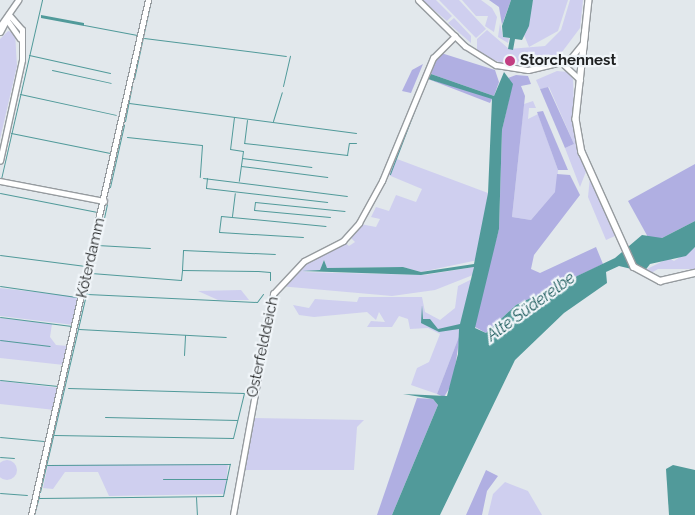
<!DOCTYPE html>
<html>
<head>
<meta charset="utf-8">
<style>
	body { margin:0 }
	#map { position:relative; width:695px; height:515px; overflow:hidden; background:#e2e8ec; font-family:Raleway,sans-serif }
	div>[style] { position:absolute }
	.green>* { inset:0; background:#cfcfef }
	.round { border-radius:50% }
	.forest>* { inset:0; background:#b0afe2 }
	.water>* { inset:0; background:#519a9a }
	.stream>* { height:1px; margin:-0.5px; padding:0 0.5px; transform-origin:0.5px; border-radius:0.5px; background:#519a9a }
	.roads { filter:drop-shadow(1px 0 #969b9f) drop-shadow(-1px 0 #969b9f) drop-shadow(0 1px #969b9f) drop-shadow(0 -1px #969b9f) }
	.minor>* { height:4.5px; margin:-2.25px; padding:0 2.25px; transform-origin:2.25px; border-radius:2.25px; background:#fff }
	.tertiary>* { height:5px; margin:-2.5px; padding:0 2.5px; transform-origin:2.5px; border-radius:2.5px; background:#fff }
	.secondary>* { height:5.5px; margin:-2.75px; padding:0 2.75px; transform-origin:2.75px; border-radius:2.75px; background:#fff }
	.dots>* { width:14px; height:14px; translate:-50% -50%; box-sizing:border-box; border:2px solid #f0f5f9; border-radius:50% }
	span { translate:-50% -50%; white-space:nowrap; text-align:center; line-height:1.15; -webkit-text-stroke:4.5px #f0f5f9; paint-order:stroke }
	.poi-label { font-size:15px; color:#1e2021; font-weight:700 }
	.left { translate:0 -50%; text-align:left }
	.street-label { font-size:15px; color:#1e2021 }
	.water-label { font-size:16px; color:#1e5c5d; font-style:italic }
</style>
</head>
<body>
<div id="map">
	<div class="green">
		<div style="clip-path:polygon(422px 0,436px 0,452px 16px,447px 21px)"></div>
		<div style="clip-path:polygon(439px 0,459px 0,486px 29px,476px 38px)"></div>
		<div style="clip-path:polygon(462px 0,481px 0,492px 8px,497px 17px,494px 32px,485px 26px,488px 16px,476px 16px)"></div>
		<div style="clip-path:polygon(533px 0,568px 0,558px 31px,529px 47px,524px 35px)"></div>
		<div style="clip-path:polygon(570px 0,583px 0,580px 28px,559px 56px,525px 68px,517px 66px,518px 59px,517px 64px,506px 59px,501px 63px,477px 52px,477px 39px,487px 30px,509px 49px,545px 46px,561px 30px)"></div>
		<div style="clip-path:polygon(454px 18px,471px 36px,471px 43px,448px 23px)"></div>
		<div style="clip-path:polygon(500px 23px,503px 37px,509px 38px,508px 43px,498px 37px)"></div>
		<div style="clip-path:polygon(8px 31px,15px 33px,17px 66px,0 139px,0 39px)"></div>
		<div style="clip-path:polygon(432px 64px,397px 159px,488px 193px,478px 260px,421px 272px,403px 267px,327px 268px,324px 260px,320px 270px,302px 272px,425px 275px,474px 267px,473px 275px,435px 290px,392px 296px,279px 286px,307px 261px,344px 242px,349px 246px,355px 242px,350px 237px,360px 224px,376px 227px,380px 219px,371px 217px,376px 207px,389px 211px,396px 195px,416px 202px,422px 189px,386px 174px)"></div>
		<div style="clip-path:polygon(557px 71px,568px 72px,573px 79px,575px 133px,587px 169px,580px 187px,565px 148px,574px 144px,549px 87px,540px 89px,536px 80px)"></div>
		<div style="clip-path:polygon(533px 101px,536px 108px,529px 108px,528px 119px,538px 114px,558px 170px,556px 191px,531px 220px,512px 217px,524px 104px)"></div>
		<div style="clip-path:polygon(590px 177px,615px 236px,606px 240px,588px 197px)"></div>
		<div style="clip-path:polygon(695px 247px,695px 269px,658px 269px,651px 273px,645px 270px,669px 258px,674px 261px)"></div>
		<div style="clip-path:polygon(472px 279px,460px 334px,437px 394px,411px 385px,417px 368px,429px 362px,440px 334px,428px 328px,410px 329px,408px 319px,399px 316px,392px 327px,367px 327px,371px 321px,385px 322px,379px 312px,376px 320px,367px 312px,314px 317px,299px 315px,293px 305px,309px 308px,315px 299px,357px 302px,359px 297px,422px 297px,425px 312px,440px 320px,455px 308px,458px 286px)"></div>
		<div style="clip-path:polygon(0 288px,79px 297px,74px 325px,0 316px)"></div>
		<div style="clip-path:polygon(241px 290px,249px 300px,218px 300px,198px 291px)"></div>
		<div style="clip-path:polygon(0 318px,52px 324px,50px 337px,56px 345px,68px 346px,64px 365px,0 358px)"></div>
		<div style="clip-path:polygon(0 381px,60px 388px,55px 410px,0 404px)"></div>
		<div style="clip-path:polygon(249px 418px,364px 420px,357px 427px,354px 470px,240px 470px)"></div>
		<div class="round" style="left:-3px;top:460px;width:20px;height:20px"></div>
		<div style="clip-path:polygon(228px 464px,225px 494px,109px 496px,98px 472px,65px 472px,53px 489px,43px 488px,48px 465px)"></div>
		<div style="clip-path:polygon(505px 482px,528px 491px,542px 515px,488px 515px,493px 494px)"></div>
	</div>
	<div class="forest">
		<div style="clip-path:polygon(489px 0,511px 0,502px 25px,499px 7px)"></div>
		<div style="clip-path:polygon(438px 52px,495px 70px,499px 82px,494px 96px,431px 74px)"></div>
		<div style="clip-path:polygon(423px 64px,411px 93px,402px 91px,412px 70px)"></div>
		<div style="clip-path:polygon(516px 75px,528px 76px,531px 84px,521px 86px,525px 96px,512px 217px,531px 220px,555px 192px,557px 174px,570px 175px,580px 195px,534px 255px,531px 269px,540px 273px,596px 247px,603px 264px,516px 305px,486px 333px,475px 327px,475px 315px,499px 229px,502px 130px,512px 85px,508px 78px)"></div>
		<div style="clip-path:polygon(428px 79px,489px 96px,492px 99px,490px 103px)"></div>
		<div style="clip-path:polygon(548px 87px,574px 144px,565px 148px,540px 89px)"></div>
		<div style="clip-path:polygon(543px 111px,568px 170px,558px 170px,537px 112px)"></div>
		<div style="clip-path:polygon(695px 164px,695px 221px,662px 238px,649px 239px,628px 201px)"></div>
		<div style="clip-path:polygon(460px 334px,453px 382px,444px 397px,437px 394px)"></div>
		<div style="clip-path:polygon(417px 398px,433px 399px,438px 405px,392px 515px,377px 515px)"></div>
		<div style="clip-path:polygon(486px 470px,498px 476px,487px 491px,482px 515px,466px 515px)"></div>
	</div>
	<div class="water">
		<div style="clip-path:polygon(511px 0,533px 0,529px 26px,522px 40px,515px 39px,513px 50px,508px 49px,510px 38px,503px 37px,502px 26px)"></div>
		<div style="clip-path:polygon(41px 15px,84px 23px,84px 26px,41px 18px)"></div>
		<div style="clip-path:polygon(504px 72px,513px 84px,502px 130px,499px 229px,475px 328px,486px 333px,516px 305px,615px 258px,642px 235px,662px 238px,695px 221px,695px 247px,686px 256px,650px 264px,644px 272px,619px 266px,606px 272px,607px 283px,564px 313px,515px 360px,440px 515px,392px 515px,438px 405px,433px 399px,403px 394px,447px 396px,458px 354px,459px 329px,439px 332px,421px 323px,422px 305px,423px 319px,430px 319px,438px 329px,460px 324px,474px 267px,421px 275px,302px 271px,320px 270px,324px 260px,327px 268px,403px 267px,421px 272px,474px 264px,488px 193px,492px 99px,428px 79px,431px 74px,494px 96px)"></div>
		<div style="clip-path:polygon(673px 465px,695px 470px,695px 515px,669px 515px,666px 469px)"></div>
	</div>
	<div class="stream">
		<div style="left:84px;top:25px;width:54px;rotate:10.7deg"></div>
		<div style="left:144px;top:38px;width:143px;rotate:7.2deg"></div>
		<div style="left:29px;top:55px;width:83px;rotate:12.5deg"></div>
		<div style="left:52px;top:70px;width:60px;rotate:12.4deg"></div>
		<div style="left:134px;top:79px;width:81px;rotate:-77.9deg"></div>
		<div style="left:283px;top:86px;width:31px;rotate:-77deg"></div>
		<div style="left:20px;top:94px;width:98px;rotate:12.3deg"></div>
		<div style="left:129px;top:103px;width:229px;rotate:7.5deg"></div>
		<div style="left:234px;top:117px;width:32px;rotate:97deg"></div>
		<div style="left:230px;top:149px;width:13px;rotate:9deg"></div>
		<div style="left:243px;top:151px;width:30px;rotate:98deg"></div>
		<div style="left:247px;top:120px;width:23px;rotate:97deg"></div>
		<div style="left:244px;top:143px;width:104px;rotate:6.6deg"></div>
		<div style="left:347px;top:155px;width:12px;rotate:-81deg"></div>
		<div style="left:349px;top:143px;width:7px"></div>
		<div style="left:125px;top:121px;width:36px;rotate:-79deg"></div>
		<div style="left:273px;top:121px;width:30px;rotate:-73deg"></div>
		<div style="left:11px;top:133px;width:101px;rotate:11.4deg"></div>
		<div style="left:127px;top:137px;width:75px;rotate:6.1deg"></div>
		<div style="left:202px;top:145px;width:32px;rotate:94deg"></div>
		<div style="left:242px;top:158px;width:70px;rotate:7.4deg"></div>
		<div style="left:241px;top:166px;width:87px;rotate:7.3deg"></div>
		<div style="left:390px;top:174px;width:87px;rotate:-69.1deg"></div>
		<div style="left:203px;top:178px;width:145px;rotate:7.1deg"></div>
		<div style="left:207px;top:178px;width:10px;rotate:96deg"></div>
		<div style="left:206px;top:188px;width:122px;rotate:6.6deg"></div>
		<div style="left:1px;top:179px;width:184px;rotate:-77.1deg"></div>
		<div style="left:110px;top:187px;width:64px;rotate:-77.3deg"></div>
		<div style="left:0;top:193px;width:99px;rotate:11.1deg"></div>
		<div style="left:232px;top:216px;width:23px;rotate:-83deg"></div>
		<div style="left:330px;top:217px;width:76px;rotate:-174.7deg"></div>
		<div style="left:254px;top:210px;width:8px;rotate:-83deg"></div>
		<div style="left:255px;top:202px;width:90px;rotate:5.7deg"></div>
		<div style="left:104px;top:218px;width:14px;rotate:-78deg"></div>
		<div style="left:100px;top:231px;width:9px;rotate:-72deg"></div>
		<div style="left:303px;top:237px;width:84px;rotate:-176.6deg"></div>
		<div style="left:219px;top:232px;width:16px;rotate:-83deg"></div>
		<div style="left:221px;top:216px;width:105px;rotate:5.4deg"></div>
		<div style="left:97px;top:245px;width:53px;rotate:3.2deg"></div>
		<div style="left:0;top:255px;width:86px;rotate:7.4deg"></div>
		<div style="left:92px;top:267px;width:33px;rotate:-76deg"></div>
		<div style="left:182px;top:270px;width:20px;rotate:-87deg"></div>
		<div style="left:183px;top:250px;width:92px;rotate:2.5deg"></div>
		<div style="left:91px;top:273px;width:90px;rotate:4.4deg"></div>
		<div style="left:181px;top:280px;width:10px;rotate:-84deg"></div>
		<div style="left:182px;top:270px;width:76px;rotate:0.8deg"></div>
		<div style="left:258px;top:271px;width:12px;rotate:5deg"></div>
		<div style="left:270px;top:272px;width:8px;rotate:90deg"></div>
		<div style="left:0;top:286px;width:77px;rotate:8.2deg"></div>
		<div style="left:87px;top:294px;width:170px;rotate:2.7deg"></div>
		<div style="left:257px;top:302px;width:10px;rotate:-53deg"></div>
		<div style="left:0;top:317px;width:72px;rotate:7.2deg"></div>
		<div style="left:79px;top:329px;width:147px;rotate:3.1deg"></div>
		<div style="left:0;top:340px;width:50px;rotate:6.8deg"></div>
		<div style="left:184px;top:355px;width:20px;rotate:-87deg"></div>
		<div style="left:0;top:380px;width:58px;rotate:5.9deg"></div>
		<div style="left:105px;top:417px;width:132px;rotate:1.3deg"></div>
		<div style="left:54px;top:435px;width:179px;rotate:1deg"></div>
		<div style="left:233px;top:438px;width:46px;rotate:-76.3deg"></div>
		<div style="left:244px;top:393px;width:176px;rotate:-178.4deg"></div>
		<div style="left:0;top:437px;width:44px;rotate:5.2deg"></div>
		<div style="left:0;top:457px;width:14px;rotate:4deg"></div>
		<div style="left:163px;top:479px;width:64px"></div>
		<div style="left:40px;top:492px;width:207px;rotate:-76.9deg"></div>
		<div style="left:0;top:493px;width:27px;rotate:4deg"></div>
		<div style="left:196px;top:497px;width:18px;rotate:87deg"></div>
		<div style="left:39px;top:498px;width:184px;rotate:-0.6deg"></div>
		<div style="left:223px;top:496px;width:33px;rotate:-78deg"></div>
		<div style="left:230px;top:464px;width:183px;rotate:179.7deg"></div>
		<div style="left:34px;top:515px;width:20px;rotate:-75deg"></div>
	</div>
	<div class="roads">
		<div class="minor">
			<div style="left:8px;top:21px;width:21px;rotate:55deg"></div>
			<div style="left:0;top:161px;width:103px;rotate:-77.7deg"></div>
			<div style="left:22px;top:60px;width:30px;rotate:-90deg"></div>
			<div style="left:22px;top:30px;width:20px;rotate:-131deg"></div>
			<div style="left:0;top:181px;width:106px;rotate:10.9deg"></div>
			<div style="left:31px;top:515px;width:528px;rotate:-77.2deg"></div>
			<div style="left:233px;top:515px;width:225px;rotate:-79.7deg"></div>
			<div style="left:273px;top:294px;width:45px;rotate:-46.8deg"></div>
			<div style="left:304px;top:261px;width:44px;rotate:-27.1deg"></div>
			<div style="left:343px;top:241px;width:24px;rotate:-48deg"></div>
			<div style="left:359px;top:223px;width:48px;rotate:-61.3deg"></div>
			<div style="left:382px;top:181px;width:133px;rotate:-67.5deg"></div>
			<div style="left:433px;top:58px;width:31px;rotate:-45deg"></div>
		</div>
		<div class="tertiary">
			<div style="left:418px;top:0;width:66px;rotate:44.4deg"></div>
			<div style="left:465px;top:46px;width:36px;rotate:32deg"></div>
			<div style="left:496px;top:65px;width:32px;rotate:9deg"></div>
			<div style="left:528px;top:70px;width:43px;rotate:-13.4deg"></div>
			<div style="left:570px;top:60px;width:12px;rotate:14deg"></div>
			<div style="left:0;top:26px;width:32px;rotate:-55deg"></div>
			<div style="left:0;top:32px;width:19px;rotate:-62deg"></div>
			<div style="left:569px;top:60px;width:19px;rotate:-51deg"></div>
			<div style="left:564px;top:65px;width:22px;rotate:43deg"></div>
		</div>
		<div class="secondary">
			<div style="left:589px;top:0;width:120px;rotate:96.2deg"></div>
			<div style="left:576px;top:119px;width:34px;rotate:80deg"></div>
			<div style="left:582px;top:152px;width:126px;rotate:65.7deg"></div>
			<div style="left:634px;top:267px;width:30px;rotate:28deg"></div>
			<div style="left:660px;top:281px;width:36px;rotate:-13deg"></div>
			<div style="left:582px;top:61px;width:30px;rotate:-84deg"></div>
		</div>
	</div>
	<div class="dots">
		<div style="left:510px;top:61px;background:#c23d81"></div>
	</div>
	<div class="poi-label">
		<span class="left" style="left:520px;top:61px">Storchennest</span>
	</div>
	<div class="street-label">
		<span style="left:91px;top:258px;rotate:-77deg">Köterdamm</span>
		<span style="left:263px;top:347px;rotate:-78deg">Osterfelddeich</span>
	</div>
	<div class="water-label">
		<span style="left:531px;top:307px;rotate:-36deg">Alte Süderelbe</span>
	</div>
</div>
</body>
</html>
